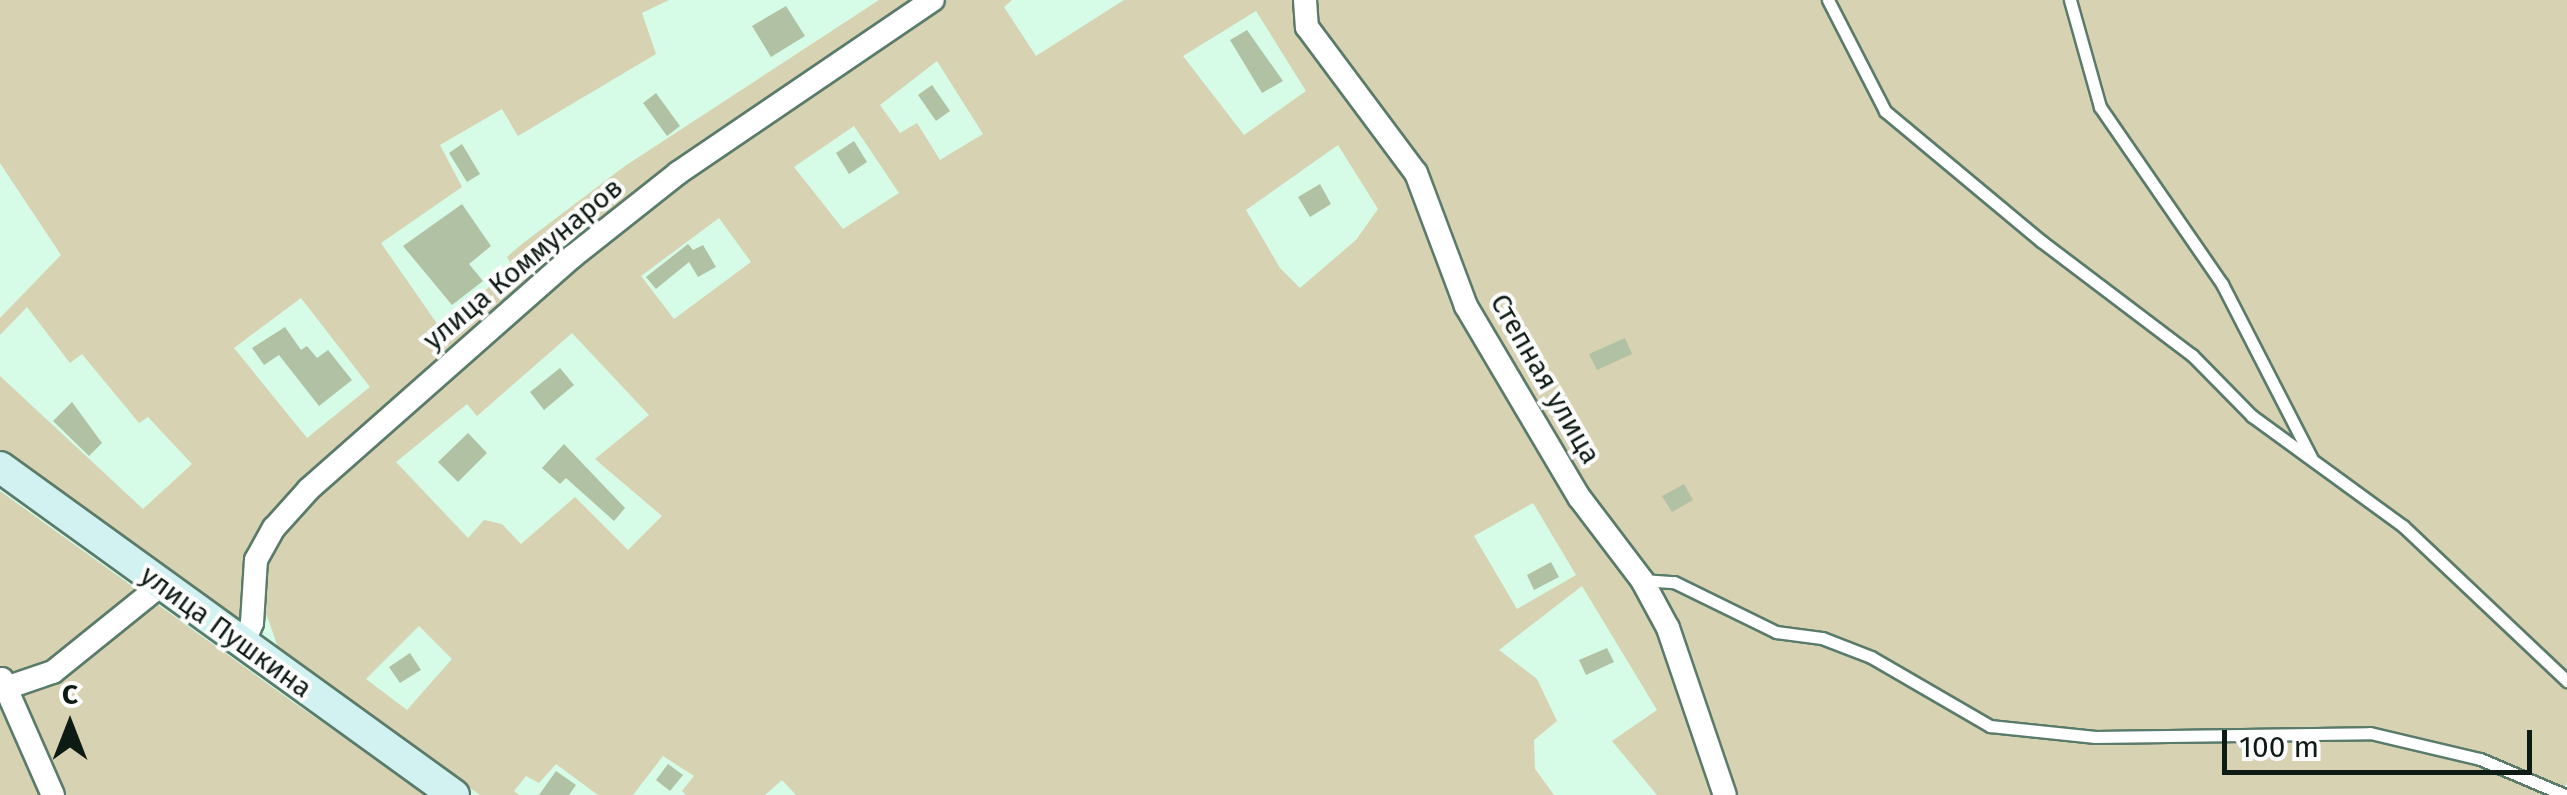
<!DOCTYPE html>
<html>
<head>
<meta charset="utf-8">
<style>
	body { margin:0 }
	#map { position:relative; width:2567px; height:795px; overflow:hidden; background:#d6fbe7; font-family:"Fira Sans",sans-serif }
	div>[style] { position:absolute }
	.green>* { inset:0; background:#d6d2b2 }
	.building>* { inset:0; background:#b0c2a3 }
	.roads { filter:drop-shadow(2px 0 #5a7b6a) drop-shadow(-2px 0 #5a7b6a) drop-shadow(0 2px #5a7b6a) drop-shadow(0 -2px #5a7b6a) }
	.lane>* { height:11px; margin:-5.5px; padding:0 5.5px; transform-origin:5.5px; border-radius:5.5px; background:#fff }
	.street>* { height:22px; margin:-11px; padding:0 11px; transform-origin:11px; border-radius:11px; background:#fff }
	.secondary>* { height:30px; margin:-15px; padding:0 15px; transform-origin:15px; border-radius:15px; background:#d1f2f1 }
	span { translate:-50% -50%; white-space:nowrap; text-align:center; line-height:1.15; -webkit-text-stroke:8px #fdfdfd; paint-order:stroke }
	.street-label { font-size:28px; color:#0e1b14 }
	.north { position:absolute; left:20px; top:675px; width:100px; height:100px; -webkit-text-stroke:8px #fdfdfd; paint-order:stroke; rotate:0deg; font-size:28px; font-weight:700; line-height:40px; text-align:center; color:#0e1b14 }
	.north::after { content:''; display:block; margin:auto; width:35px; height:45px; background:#0e1b14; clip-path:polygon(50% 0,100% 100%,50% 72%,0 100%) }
	.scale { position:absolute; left:2222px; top:730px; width:310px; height:45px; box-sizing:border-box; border:5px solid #0e1b14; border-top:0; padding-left:12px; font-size:30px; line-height:35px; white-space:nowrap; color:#0e1b14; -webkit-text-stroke:8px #fdfdfd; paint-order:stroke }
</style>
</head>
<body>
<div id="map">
	<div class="green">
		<div style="clip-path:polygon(evenodd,0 0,669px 0,642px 13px,656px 54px,518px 136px,502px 109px,440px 145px,462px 187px,381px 243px,440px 328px,513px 267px,507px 257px,522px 244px,625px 166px,879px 0,917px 0,681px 164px,274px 516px,243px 619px,232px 625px,0 458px,0 376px,143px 509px,192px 464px,148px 417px,139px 423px,82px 354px,70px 363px,27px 307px,0 335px,0 318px,61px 255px,0 163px,0 0,301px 298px,370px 387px,307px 438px,234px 348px,301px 298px)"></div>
		<div style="clip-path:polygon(evenodd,943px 0,1012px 0,1004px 7px,1036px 56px,1124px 0,2567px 0,2567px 782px,2561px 795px,1730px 795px,1671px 613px,1579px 483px,1415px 185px,1470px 328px,1643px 594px,1719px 795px,1657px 795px,1612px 741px,1657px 710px,1582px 586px,1499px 650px,1537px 679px,1557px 721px,1534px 740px,1535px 769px,1554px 795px,796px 795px,782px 780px,765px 795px,686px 795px,682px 791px,694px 776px,663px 756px,633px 795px,598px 795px,556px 764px,539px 783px,526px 776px,514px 791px,519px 795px,480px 795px,280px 653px,260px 596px,263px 563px,278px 530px,474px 349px,683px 177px,943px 0,1256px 11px,1306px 91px,1244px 135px,1183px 56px,1256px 11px,943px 0,937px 61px,983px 134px,940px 160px,917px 123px,900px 133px,880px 105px,937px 61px,943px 0,854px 126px,899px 193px,843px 229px,794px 167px,854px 126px,943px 0,1338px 145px,1378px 209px,1356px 240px,1300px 288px,1280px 268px,1246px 210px,1338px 145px,943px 0,719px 218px,751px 262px,674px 319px,641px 276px,719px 218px,943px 0,572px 333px,649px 415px,595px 459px,662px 516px,628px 550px,575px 497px,521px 544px,502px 524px,484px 520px,468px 538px,396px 462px,467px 404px,477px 416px,572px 333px,943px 0,1533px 503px,1576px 575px,1517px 609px,1474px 536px,1533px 503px,943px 0,419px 626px,452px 659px,407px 710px,366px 679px,419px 626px)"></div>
		<div style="clip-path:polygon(0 491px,293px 702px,428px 795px,0 795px)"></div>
	</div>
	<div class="building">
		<div style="clip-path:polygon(786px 6px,805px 36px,771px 57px,752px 26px)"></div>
		<div style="clip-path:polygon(1247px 30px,1283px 81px,1262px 93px,1230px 40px)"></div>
		<div style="clip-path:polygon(932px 85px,950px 111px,936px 121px,918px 95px)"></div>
		<div style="clip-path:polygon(656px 93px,680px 126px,667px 136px,643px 103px)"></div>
		<div style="clip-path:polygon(854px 141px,867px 162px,849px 174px,836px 153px)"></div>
		<div style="clip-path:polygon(462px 144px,480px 174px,467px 182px,449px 153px)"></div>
		<div style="clip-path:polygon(1320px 184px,1331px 204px,1310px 217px,1298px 197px)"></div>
		<div style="clip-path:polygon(462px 204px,491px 246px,469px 264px,483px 281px,452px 305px,403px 246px)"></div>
		<div style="clip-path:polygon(688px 244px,693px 250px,703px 245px,716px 267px,698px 277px,689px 262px,656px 289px,646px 277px)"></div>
		<div style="clip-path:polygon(285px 327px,301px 350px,307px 346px,317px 358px,328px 350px,352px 380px,319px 406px,279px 355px,264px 365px,252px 348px)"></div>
		<div style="clip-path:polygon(1625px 338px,1632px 354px,1597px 370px,1589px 354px)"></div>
		<div style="clip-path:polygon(560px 368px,574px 385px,544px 410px,530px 392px)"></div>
		<div style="clip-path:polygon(72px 402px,102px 443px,89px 456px,53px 421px)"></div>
		<div style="clip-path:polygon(468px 433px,487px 453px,458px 482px,438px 462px)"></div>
		<div style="clip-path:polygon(564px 444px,625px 508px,614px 521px,566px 478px,560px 484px,542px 468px)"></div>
		<div style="clip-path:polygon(1684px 484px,1693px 500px,1672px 512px,1662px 496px)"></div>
		<div style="clip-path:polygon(1551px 562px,1559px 577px,1534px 590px,1527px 575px)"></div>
		<div style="clip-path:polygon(1607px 648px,1614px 662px,1586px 675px,1579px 660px)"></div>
		<div style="clip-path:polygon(410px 653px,421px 670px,400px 683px,389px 667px)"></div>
		<div style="clip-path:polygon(668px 764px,683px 775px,670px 791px,656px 780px)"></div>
		<div style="clip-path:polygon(556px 771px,576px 785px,569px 795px,539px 795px)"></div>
	</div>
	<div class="roads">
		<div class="lane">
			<div style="left:1828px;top:0;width:125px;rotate:62.8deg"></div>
			<div style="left:1885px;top:111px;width:203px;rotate:39.8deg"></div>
			<div style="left:2041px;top:241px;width:189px;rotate:37.1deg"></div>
			<div style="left:2192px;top:355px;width:86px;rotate:45.5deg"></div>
			<div style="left:2252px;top:416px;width:187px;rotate:36.1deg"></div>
			<div style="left:2403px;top:526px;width:226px;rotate:43.4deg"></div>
			<div style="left:2070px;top:0;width:111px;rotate:74.3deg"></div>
			<div style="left:2100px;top:107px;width:215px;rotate:55.4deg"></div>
			<div style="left:2222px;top:284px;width:195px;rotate:62.8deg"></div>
			<div style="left:1642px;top:580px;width:32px;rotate:4deg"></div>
			<div style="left:1674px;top:582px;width:114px;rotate:26.1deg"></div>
			<div style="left:1776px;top:632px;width:46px;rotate:7.4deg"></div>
			<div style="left:1822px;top:638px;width:53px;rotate:21.2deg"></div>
			<div style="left:1871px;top:657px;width:138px;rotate:30.1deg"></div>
			<div style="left:1990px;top:726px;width:106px;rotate:6deg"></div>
			<div style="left:2095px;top:737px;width:275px;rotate:-0.8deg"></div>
			<div style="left:2370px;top:733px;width:113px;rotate:13.3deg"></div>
			<div style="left:2480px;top:759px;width:92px;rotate:23deg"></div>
		</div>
		<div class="street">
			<div style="left:1305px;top:0;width:27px;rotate:86deg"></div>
			<div style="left:1307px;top:27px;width:182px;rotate:53.3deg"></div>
			<div style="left:1416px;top:173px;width:142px;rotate:69.4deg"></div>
			<div style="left:1466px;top:306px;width:222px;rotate:59.4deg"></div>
			<div style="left:1579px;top:497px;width:104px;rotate:52.8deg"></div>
			<div style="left:1642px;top:580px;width:55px;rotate:61.6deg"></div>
			<div style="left:1668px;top:628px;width:176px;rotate:71.2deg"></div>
			<div style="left:243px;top:645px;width:24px;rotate:-68deg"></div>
			<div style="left:252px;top:623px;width:63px;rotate:-86.4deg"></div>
			<div style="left:256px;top:560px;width:37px;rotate:-61deg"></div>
			<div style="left:274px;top:528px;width:52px;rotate:-48.1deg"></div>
			<div style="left:309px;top:489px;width:351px;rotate:-41.4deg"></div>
			<div style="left:572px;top:257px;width:135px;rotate:-38.4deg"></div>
			<div style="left:678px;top:173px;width:308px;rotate:-34.2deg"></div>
			<div style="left:2px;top:679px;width:127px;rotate:66.3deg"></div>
			<div style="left:0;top:690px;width:56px;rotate:-18.8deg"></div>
			<div style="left:53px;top:672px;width:139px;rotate:-38.9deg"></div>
		</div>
		<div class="secondary">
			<div style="left:0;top:467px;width:560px;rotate:35.85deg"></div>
		</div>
	</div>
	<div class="street-label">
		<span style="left:523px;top:264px;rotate:-40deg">улица Коммунаров</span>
		<span style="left:1545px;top:379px;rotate:60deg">Степная улица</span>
		<span style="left:226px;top:632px;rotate:36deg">улица Пушкина</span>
	</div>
	<div class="north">С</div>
	<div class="scale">100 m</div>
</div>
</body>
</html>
